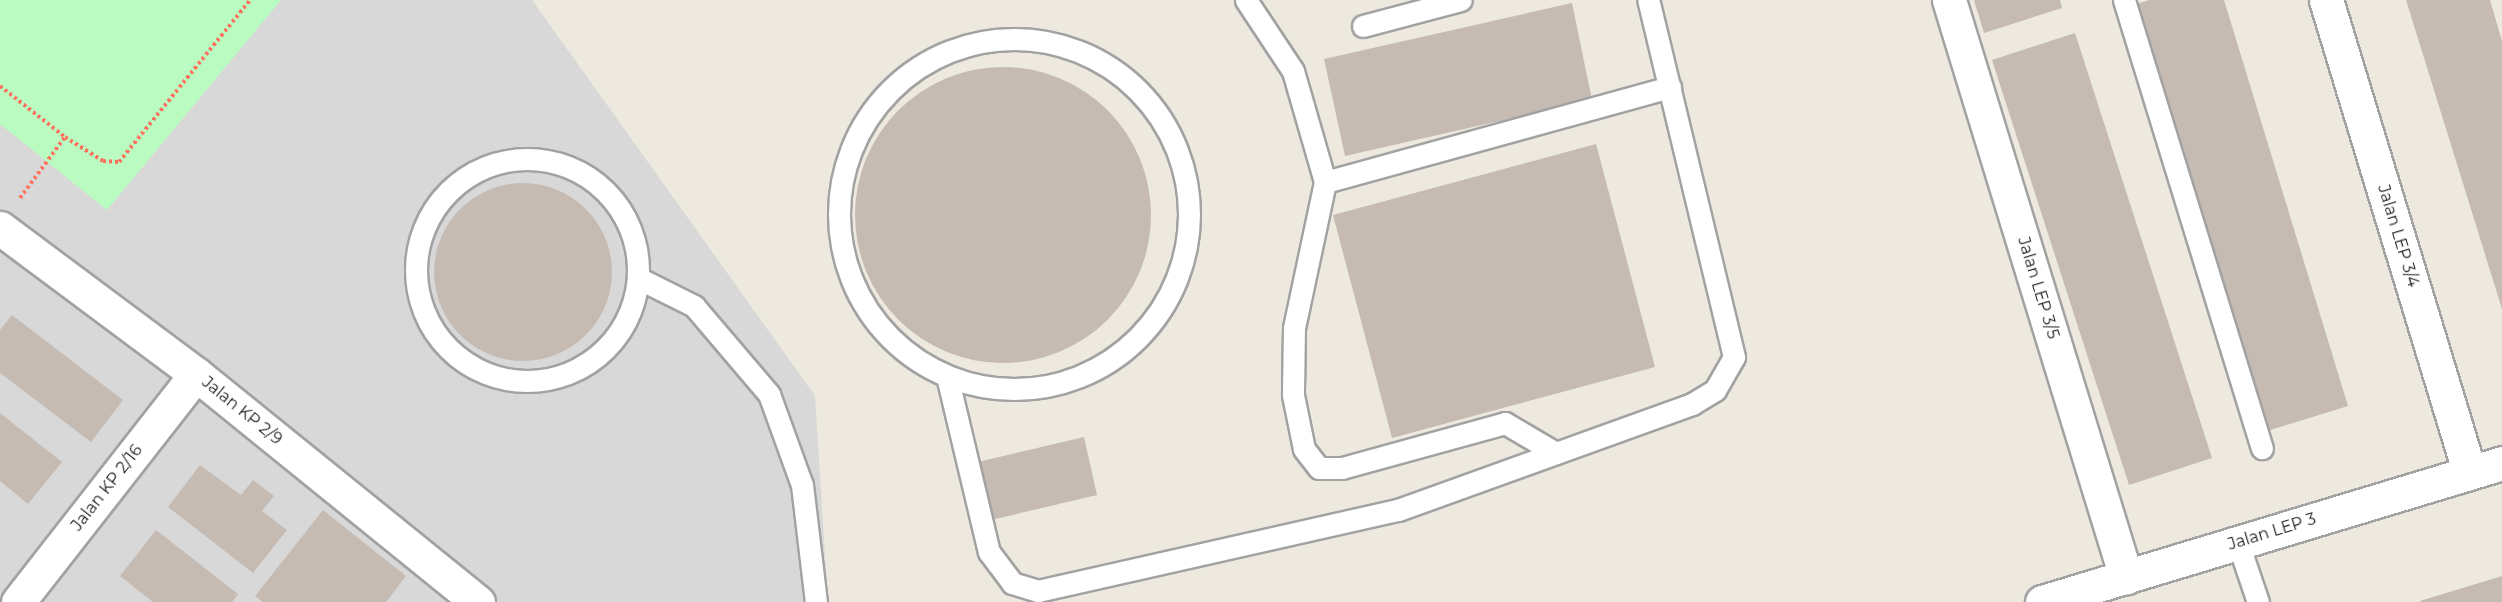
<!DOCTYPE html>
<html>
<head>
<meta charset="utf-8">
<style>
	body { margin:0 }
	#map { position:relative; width:2502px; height:602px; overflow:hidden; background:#ede9df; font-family:Montserrat,sans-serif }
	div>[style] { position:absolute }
	.residential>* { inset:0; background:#d9d8d8 }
	.park>* { inset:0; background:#b9fbc0 }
	.building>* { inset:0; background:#c5bbb3 }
	.round { border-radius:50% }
	.path>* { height:4px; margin-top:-2px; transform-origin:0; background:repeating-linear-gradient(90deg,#fe745f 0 3px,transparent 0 6px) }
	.roads { filter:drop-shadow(2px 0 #a2a2a2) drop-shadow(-2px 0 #a2a2a2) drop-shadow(0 2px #a2a2a2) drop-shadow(0 -2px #a2a2a2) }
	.service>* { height:21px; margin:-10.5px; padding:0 10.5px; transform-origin:10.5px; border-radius:10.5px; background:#fff }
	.service>.ring { margin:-10.5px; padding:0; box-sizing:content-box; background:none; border:21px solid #fff; border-radius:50% }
	.minor>* { height:33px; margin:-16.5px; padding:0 16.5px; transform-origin:16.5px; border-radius:16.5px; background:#fff }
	span { translate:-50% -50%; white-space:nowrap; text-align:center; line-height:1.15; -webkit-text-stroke:5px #fff; paint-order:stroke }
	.street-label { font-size:16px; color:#1b1b1b }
</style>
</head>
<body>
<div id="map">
	<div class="residential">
		<div style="clip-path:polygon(0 0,532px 0,815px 396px,828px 602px,0 602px)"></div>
	</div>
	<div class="park">
		<div style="clip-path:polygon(0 0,281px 0,107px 210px,0 124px)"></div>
	</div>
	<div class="building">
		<div style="clip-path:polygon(1974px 0,2060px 0,2062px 8px,1984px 33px)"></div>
		<div style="clip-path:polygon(2149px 0,2224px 0,2348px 406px,2267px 431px,2137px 4px)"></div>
		<div style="clip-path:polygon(2406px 0,2490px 0,2502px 41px,2502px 309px)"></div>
		<div style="clip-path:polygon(1572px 3px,1592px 100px,1345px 156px,1324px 59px)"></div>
		<div style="clip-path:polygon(2075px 33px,2212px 458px,2129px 485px,1992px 60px)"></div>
		<div class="round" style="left:855px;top:67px;width:296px;height:296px"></div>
		<div style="clip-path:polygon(1596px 144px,1655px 367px,1392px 438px,1333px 215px)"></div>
		<div class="round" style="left:434px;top:183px;width:178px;height:178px"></div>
		<div style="clip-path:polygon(12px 315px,123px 400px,91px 442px,0 373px,0 330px)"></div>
		<div style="clip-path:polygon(0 413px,62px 462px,28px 504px,0 481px)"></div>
		<div style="clip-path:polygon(1084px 437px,1097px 495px,991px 520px,978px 462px)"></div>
		<div style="clip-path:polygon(200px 465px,241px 495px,253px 480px,274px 496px,262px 511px,287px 530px,253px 573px,168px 507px)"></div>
		<div style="clip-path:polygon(323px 510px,406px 576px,386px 602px,263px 602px,255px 596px)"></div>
		<div style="clip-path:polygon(156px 530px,238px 594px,232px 602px,153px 602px,120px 576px)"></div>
		<div style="clip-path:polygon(2502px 576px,2502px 602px,2420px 602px,2420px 601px)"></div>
	</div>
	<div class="path">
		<div style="left:0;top:86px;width:83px;rotate:38.1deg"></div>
		<div style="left:20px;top:198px;width:76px;rotate:-53.6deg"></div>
		<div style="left:65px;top:137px;width:45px;rotate:32.3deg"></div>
		<div style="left:103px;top:161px;width:16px;rotate:4deg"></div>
		<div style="left:119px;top:162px;width:208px;rotate:-51deg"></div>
	</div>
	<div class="roads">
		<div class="service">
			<div style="left:1246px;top:0;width:85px;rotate:56.5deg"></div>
			<div style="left:1293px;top:71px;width:116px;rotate:73.9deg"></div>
			<div style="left:1325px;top:182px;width:149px;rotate:102deg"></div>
			<div style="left:1294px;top:328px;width:67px;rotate:90.9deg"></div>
			<div style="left:1293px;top:395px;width:55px;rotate:78.5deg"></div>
			<div style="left:1304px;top:449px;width:24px;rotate:52deg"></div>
			<div style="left:1319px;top:468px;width:23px"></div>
			<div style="left:1342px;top:468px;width:169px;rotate:-15.4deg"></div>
			<div style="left:1505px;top:423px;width:59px;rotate:30.5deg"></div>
			<div style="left:2124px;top:0;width:469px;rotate:72.9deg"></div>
			<div style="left:1363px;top:26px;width:101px;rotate:-14.9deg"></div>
			<div class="ring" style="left:839px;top:39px;width:329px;height:329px"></div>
			<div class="ring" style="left:416px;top:159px;width:201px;height:201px"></div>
			<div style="left:1325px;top:182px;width:358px;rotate:-15.4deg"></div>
			<div style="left:638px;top:278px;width:63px;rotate:26.6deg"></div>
			<div style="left:694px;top:306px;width:116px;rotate:49.6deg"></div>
			<div style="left:769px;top:394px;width:97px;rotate:70.1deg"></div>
			<div style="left:802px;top:485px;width:118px;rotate:83.2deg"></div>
			<div style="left:947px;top:376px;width:181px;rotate:76.6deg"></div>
			<div style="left:989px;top:552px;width:39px;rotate:53deg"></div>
			<div style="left:1012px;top:583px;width:27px;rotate:17deg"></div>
			<div style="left:1038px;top:591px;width:369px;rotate:-12.7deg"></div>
			<div style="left:1398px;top:510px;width:313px;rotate:-19.8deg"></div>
			<div style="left:1692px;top:404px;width:27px;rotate:-31deg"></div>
			<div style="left:1715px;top:390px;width:38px;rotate:-60deg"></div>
			<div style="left:1734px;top:357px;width:367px;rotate:-103.5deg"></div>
			<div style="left:2238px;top:543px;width:62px;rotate:71.3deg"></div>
		</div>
		<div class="minor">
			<div style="left:1949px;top:0;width:604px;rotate:72.95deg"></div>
			<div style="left:2326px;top:0;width:494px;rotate:73.1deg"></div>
			<div style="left:0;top:228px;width:244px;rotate:36.7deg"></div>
			<div style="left:196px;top:374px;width:363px;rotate:39deg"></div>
			<div style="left:18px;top:602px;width:289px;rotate:-52deg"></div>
			<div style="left:2042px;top:602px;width:481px;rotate:-16.8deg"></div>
		</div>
	</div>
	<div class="street-label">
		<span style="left:2398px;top:236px;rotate:73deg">Jalan LEP 3/4</span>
		<span style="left:2038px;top:288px;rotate:73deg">Jalan LEP 3/5</span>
		<span style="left:242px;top:411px;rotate:39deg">Jalan KP 2/9</span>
		<span style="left:107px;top:488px;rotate:-52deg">Jalan KP 2/16</span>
		<span style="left:2272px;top:532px;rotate:-17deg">Jalan LEP 3</span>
	</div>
</div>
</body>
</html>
